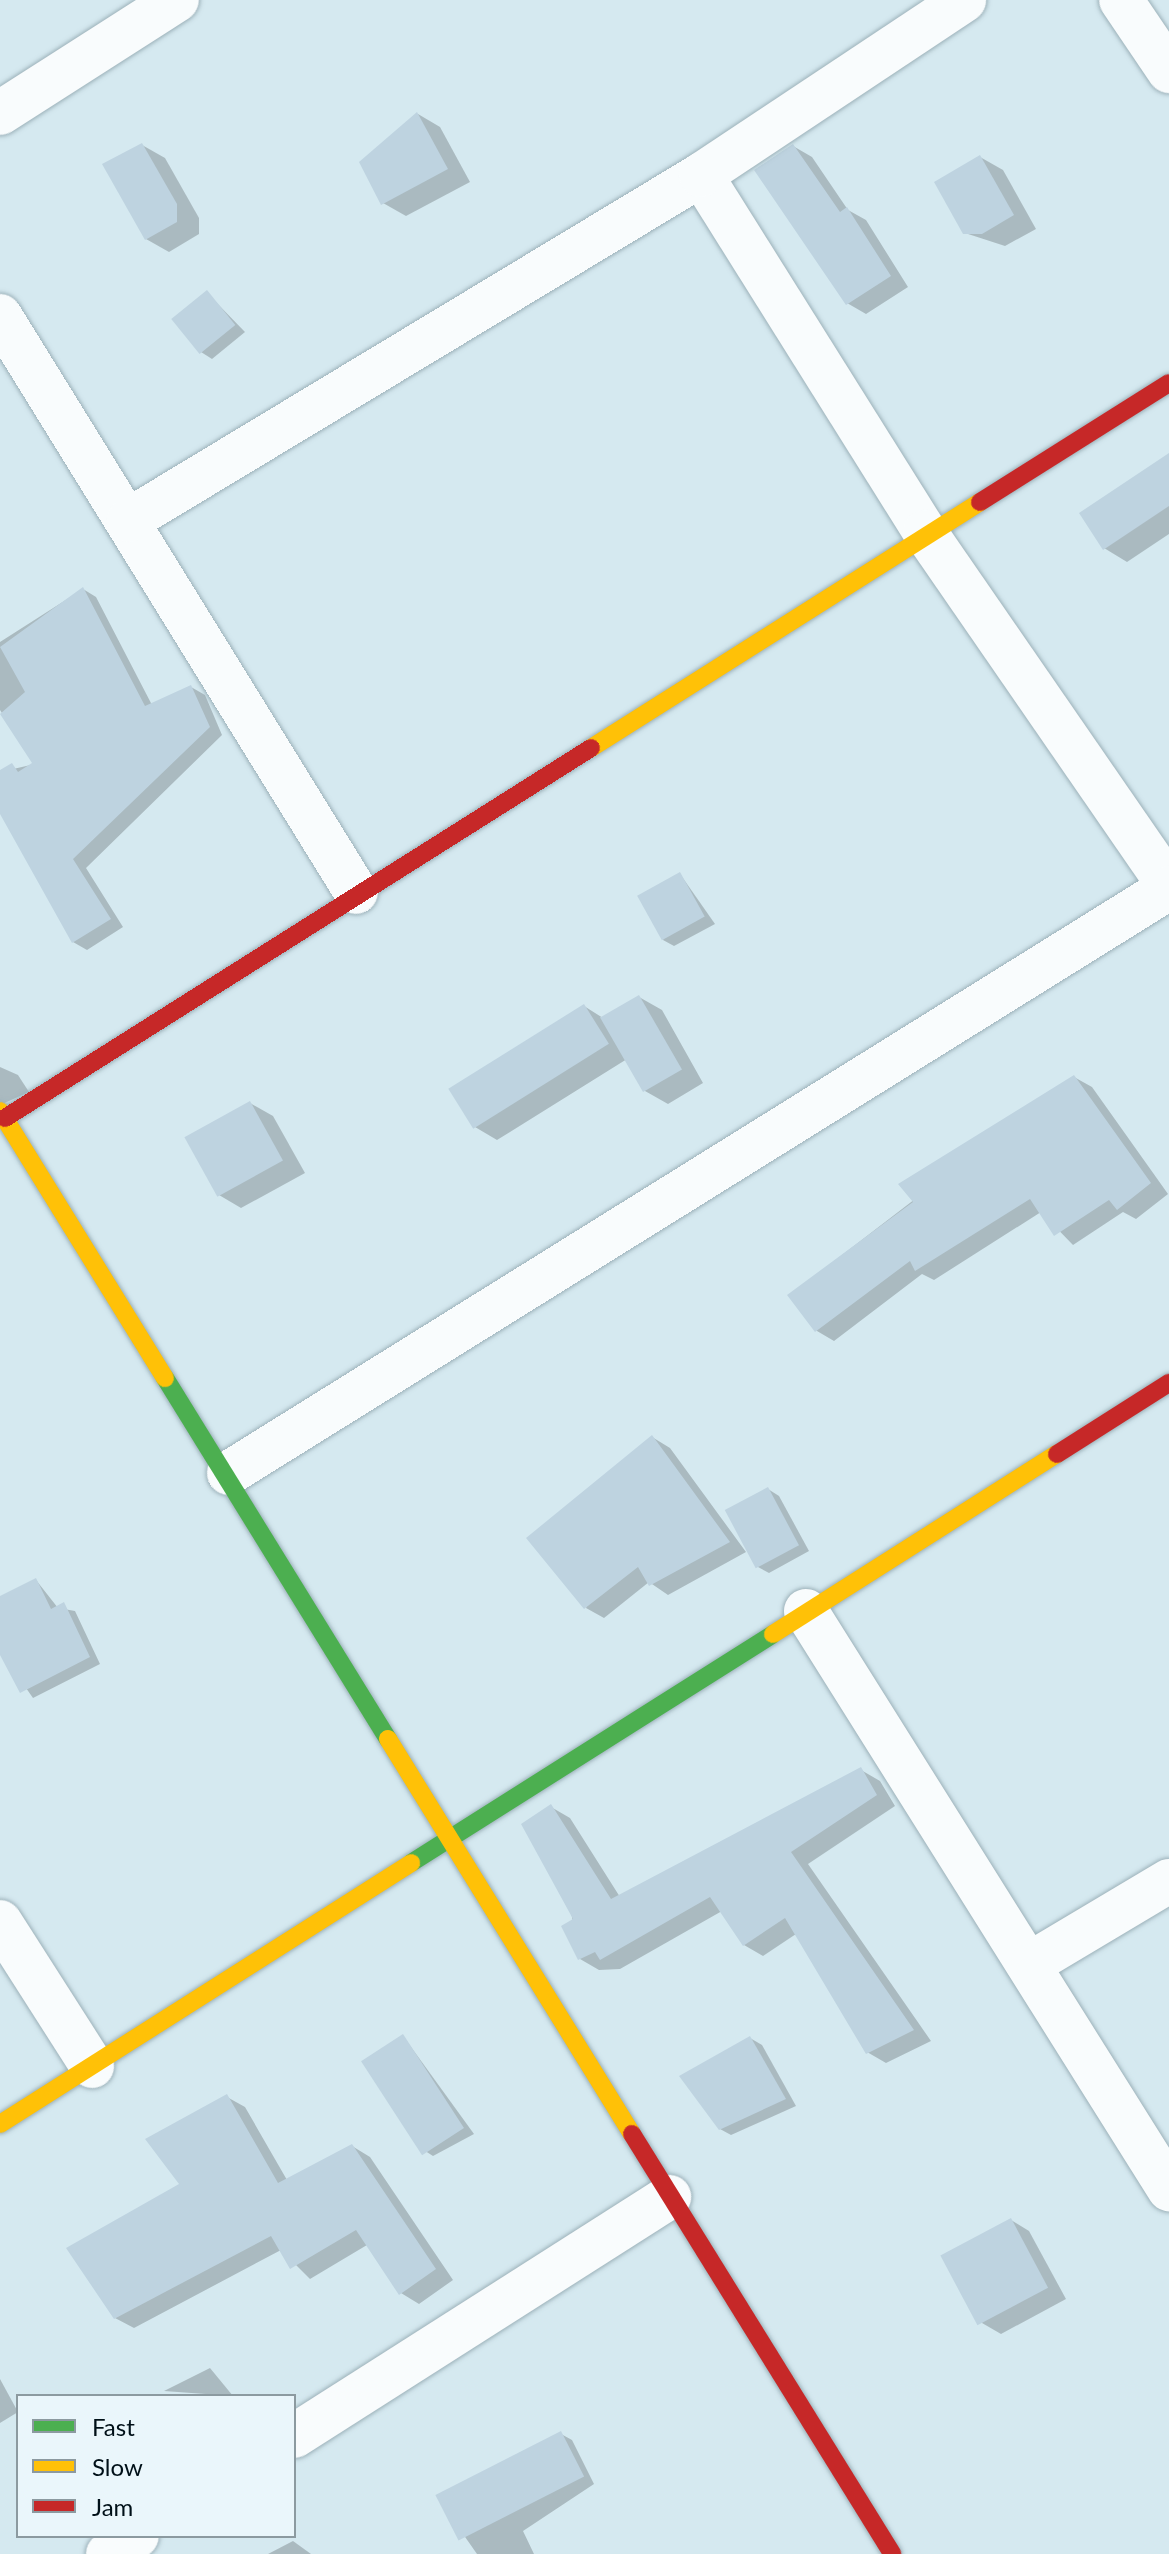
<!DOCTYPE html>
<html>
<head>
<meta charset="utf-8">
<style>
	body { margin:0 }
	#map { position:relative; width:1169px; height:2554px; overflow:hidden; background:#d5e9f0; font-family:Lato,sans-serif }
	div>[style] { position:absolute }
	.shadow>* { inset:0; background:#0003 }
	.building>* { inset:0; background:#bed3e0; transform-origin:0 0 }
	.roads { filter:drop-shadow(0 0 2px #9cb1b9) drop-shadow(0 0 2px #9cb1b9) }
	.street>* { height:44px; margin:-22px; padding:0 22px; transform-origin:22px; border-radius:22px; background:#f9fcfd }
	.fast>* { height:18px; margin:-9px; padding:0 9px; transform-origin:9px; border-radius:9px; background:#4caf50 }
	.slow>* { height:18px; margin:-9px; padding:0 9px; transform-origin:9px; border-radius:9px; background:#ffc107 }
	.jam>* { height:18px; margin:-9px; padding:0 9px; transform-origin:9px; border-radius:9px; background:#c62828 }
	span { translate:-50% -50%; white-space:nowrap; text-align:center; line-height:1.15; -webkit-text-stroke:6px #eaf6fb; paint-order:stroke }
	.legend { position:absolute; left:16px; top:2394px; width:280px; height:144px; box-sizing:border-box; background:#eaf6fb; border:2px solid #8c9aa0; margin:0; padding:10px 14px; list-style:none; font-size:24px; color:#001018 }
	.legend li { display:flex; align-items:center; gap:16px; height:40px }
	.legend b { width:40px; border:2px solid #8c9aa0 }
</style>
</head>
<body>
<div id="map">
	<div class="shadow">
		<i style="clip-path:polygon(418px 114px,440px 127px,470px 182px,406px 216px,383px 203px)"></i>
		<i style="clip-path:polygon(142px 145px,165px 158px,199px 218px,199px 234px,169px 252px,146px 239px)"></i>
		<i style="clip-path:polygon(793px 146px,812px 157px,848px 210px,866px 220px,908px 287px,866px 314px,847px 303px)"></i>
		<i style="clip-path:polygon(980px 157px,1003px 170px,1036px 229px,1005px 246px,965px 233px)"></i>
		<i style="clip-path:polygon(207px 293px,245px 332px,212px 359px,201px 352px)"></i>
		<i style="clip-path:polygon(1169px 474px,1169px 534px,1127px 562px,1104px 548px)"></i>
		<i style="clip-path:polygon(83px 589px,96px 597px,152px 705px,191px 687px,205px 695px,222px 735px,86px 868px,123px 927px,87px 950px,73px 942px,0 808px,0 772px,35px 764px,0 710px,0 642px)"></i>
		<i style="clip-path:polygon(680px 874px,715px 924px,674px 946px,663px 940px)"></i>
		<i style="clip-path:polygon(639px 997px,662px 1010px,703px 1083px,668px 1104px,645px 1091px,627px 1059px,497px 1140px,475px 1127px,584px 1006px,603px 1018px)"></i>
		<i style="clip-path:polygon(0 1067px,18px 1075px,29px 1092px,0 1105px)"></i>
		<i style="clip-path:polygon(1074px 1077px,1092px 1087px,1168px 1194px,1136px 1219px,1123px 1212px,1073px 1245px,1041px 1212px,934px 1280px,922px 1274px,834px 1341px,817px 1331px,790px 1295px)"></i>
		<i style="clip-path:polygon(250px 1103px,273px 1116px,305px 1173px,241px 1208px,219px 1195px)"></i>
		<i style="clip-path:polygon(652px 1437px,670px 1448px,746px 1552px,668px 1595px,649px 1582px,604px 1618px,586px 1608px)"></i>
		<i style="clip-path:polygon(768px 1489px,779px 1496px,809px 1551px,769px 1573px,758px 1567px)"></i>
		<i style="clip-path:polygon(36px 1580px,58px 1608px,75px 1611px,100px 1664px,33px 1698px,0 1651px,0 1598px)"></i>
		<i style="clip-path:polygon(861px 1770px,880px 1781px,895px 1806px,808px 1864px,931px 2041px,886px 2063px,867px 2052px,796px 1934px,763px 1956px,744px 1945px,722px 1911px,620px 1969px,599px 1970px,580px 1959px,551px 1807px,570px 1818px,620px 1897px)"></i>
		<i style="clip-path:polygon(403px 2036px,474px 2134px,433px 2156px,422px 2149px)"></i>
		<i style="clip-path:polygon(750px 2038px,762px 2045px,796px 2106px,731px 2135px,720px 2129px)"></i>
		<i style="clip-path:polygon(227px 2097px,245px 2107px,287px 2180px,352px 2146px,370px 2157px,453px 2280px,419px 2304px,401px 2293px,367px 2245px,310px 2279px,281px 2250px,134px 2328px,115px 2318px)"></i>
		<i style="clip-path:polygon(1011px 2220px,1029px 2231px,1066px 2299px,1001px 2334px,982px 2323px)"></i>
		<i style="clip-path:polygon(210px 2368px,233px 2396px,164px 2391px)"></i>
		<i style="clip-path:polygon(0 2379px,18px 2412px,0 2423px)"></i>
		<i style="clip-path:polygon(561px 2434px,572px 2440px,594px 2484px,523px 2531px,534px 2554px,477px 2554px,449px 2514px)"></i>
		<i style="clip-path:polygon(293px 2541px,311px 2554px,268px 2554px)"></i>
	</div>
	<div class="building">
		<i style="clip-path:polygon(417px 112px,448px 169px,381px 205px,359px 162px)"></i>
		<i style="clip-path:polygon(142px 143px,177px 204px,177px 222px,145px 240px,102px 164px)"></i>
		<i style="clip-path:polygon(793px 144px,840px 212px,847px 207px,891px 276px,846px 305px,754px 170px)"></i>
		<i style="clip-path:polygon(980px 155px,1014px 215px,982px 234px,963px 234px,934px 182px)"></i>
		<i style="left:207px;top:290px;width:45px;height:46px;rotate:51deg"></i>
		<i style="clip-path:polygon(1169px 453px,1169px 506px,1103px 550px,1079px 513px)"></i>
		<i style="clip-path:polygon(83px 587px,145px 706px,191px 685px,210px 727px,73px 859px,111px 919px,72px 943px,0 814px,0 770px,12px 763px,18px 772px,32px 763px,0 714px,25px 692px,0 647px)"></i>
		<i style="left:680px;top:872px;width:51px;height:49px;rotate:61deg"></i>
		<i style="left:639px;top:995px;width:86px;height:45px;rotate:60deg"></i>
		<i style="left:584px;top:1004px;width:47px;height:160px;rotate:58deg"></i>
		<i style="clip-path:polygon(1074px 1075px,1151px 1183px,1117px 1210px,1109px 1200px,1054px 1236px,1030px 1199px,915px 1271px,910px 1261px,815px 1332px,787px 1295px,913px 1202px,898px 1184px)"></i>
		<i style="left:250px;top:1101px;width:68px;height:75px;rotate:61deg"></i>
		<i style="clip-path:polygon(652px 1435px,730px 1542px,649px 1586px,638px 1567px,584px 1609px,526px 1538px)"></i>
		<i style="left:768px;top:1487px;width:66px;height:49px;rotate:62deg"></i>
		<i style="clip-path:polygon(36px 1578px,51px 1609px,64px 1602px,90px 1657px,20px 1693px,0 1655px,0 1596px)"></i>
		<i style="clip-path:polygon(861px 1767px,877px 1795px,791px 1852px,914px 2030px,866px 2054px,785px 1918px,743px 1946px,710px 1897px,600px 1960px,595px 1952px,578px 1960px,561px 1926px,573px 1919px,521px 1824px,551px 1804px,611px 1899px)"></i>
		<i style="left:403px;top:2034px;width:112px;height:50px;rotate:57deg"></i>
		<i style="clip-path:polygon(750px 2036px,786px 2099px,719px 2130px,679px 2076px)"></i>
		<i style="clip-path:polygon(227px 2094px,278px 2183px,352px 2144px,436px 2269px,399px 2295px,356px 2230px,290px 2269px,271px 2236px,114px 2319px,66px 2248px,179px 2184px,145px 2139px)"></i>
		<i style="left:1011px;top:2218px;width:79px;height:80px;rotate:62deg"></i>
		<i style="left:561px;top:2431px;width:51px;height:141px;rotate:63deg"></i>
	</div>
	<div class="roads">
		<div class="street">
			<i style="left:1121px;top:0;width:86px;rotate:55.9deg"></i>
			<i style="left:0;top:113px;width:210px;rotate:-32.6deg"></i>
			<i style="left:701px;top:175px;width:421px;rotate:57.9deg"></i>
			<i style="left:925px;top:532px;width:430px;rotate:55.4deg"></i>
			<i style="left:0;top:316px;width:677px;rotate:58.28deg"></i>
			<i style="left:129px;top:520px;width:668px;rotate:-31.1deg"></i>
			<i style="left:701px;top:175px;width:316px;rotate:-33.6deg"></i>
			<i style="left:229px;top:1473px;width:1107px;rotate:-31.9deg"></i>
			<i style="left:806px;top:1611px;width:683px;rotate:57.87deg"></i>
			<i style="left:0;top:1922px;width:171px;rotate:57.4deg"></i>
			<i style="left:1033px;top:1962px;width:158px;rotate:-30.8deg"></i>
			<i style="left:294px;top:2436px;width:445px;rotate:-32.5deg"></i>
			<i style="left:108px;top:2554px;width:34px;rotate:-32deg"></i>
		</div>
		<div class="fast">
			<i style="left:165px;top:1378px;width:424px;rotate:58.3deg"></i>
			<i style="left:411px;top:1863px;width:428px;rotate:-32.3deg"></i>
		</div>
		<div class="slow">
			<i style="left:591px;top:748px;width:460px;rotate:-32.3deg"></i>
			<i style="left:0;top:1111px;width:314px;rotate:58.3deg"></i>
			<i style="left:773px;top:1634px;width:336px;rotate:-32.4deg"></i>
			<i style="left:388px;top:1739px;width:464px;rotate:58.3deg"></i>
			<i style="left:0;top:2124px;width:487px;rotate:-32.4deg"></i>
		</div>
		<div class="jam">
			<i style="left:980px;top:502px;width:223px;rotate:-32.2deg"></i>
			<i style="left:5px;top:1118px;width:693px;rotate:-32.27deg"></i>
			<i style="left:1057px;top:1454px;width:133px;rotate:-32.4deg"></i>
			<i style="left:632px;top:2134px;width:494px;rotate:58.2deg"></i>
		</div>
	</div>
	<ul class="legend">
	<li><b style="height:10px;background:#4caf50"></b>Fast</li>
	<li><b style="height:10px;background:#ffc107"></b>Slow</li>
	<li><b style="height:10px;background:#c62828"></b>Jam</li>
	</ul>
</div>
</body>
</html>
